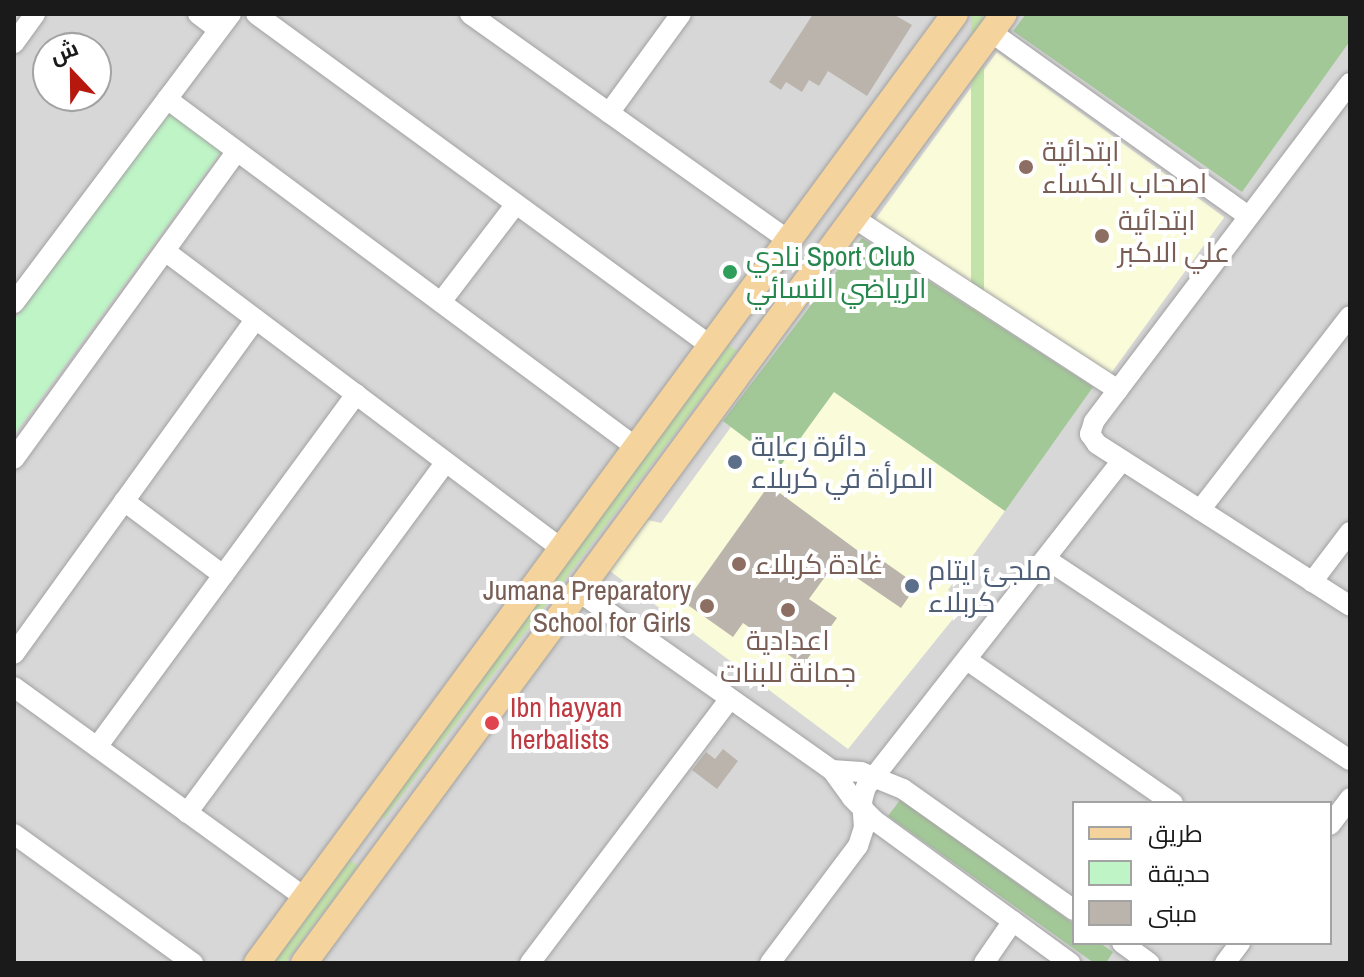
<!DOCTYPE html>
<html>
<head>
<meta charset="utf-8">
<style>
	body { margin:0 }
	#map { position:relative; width:1364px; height:977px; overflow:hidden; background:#ebe8e0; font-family:"Archivo Narrow",Cairo,sans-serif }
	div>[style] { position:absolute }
	.residential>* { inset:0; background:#d8d7d7 }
	.education>* { inset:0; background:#fafcd9; transform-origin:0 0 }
	.grass>* { inset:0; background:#c2e3a9; transform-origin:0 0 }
	.forest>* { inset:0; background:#a3c898 }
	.park>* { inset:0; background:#bef4c6 }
	.building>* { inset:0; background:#bbb4ad }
	.roads { filter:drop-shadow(0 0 2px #a1a1a1) drop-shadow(0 0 2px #a1a1a1) }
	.minor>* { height:20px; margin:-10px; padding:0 10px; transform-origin:10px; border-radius:10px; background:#fff }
	.major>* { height:26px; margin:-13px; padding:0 13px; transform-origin:13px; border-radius:13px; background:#f4d39d }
	.dots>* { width:22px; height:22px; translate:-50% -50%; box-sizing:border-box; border:4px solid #fff; border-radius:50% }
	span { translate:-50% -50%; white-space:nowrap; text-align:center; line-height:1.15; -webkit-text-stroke:8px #fff; paint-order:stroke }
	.education-label { font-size:28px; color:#785e54 }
	.left { translate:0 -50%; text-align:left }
	.right { translate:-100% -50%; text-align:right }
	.leisure-label { font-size:28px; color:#27864d }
	.service-label { font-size:28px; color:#4e5e75 }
	.health-label { font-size:28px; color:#be3a42 }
	.frame { position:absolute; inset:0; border:16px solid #1a1a1a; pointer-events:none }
	.legend { position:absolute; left:1072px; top:801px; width:260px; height:144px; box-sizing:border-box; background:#fff; border:2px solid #a3a3a3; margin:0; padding:10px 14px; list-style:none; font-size:24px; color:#1a1a1a }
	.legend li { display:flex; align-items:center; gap:16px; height:40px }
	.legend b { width:40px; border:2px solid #a3a3a3 }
	.north { position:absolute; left:32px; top:32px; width:80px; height:80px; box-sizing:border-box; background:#fff; border:2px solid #a3a3a3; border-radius:50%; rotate:338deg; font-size:22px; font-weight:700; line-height:32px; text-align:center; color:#1a1a1a }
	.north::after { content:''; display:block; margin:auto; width:28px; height:36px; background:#b7180e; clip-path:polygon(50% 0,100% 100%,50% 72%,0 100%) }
</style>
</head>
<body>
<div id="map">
	<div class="residential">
		<i style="clip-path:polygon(evenodd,14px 14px,1350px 14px,1350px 963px,14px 963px,14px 14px,48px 48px,96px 48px,96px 96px,48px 96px,48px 48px,14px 14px,1074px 803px,1330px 803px,1330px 943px,1074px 943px,1074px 803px)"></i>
	</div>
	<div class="education">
		<i style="left:997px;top:52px;width:281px;height:209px;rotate:36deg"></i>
		<i style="clip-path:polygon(833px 391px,1005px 511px,948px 590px,965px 604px,848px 749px,610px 571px,648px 520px,661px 523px,731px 427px,781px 464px)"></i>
	</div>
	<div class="grass">
		<i style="left:971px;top:14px;width:13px;height:350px"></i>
		<i style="left:729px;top:345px;width:10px;height:586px;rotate:37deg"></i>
		<i style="left:350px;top:860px;width:10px;height:128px;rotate:37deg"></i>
	</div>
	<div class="forest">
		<i style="clip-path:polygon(1026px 14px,1350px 14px,1350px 41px,1242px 192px,1013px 31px)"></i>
		<i style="clip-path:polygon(862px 238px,1093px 387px,1005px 511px,834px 392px,781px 465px,723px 421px)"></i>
		<i style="clip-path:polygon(900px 800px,1074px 924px,1074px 943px,1100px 943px,1113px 952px,1106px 963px,1094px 963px,888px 816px)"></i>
	</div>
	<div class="park">
		<i style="clip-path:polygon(169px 108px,224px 148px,14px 435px,14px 320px)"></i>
	</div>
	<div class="building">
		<i style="clip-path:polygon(813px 14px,893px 14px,912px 25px,867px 96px,828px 71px,819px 86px,809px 80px,802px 92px,786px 82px,781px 90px,769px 82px)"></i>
		<i style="clip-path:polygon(769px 485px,865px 556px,869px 551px,917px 585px,901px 608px,835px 563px,809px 599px,837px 618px,803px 665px,743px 623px,733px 637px,685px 603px)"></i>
		<i style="clip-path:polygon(723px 749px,738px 761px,717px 789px,692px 770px,706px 752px,715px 759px)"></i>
	</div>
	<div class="roads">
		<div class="minor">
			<i style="left:198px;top:14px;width:26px;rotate:37deg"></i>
			<i style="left:256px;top:14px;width:563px;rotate:36.12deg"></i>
			<i style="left:470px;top:14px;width:392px;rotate:35.4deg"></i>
			<i style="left:991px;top:32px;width:317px;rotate:35.6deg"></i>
			<i style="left:14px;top:43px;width:36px;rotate:-54deg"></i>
			<i style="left:1350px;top:83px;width:425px;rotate:127.1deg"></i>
			<i style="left:1094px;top:422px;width:13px;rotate:108deg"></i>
			<i style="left:1090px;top:434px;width:12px;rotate:55deg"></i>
			<i style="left:1097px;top:444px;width:300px;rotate:32.6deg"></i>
			<i style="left:167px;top:99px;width:585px;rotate:36.6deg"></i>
			<i style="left:609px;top:113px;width:122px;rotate:-54deg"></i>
			<i style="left:854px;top:218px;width:315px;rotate:33.1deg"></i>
			<i style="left:165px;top:251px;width:496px;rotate:36.9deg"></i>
			<i style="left:441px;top:302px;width:123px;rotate:-52.6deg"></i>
			<i style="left:14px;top:303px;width:361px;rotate:-53.1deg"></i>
			<i style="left:14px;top:459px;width:380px;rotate:-54.1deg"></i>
			<i style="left:124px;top:501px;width:124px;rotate:36.8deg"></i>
			<i style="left:1200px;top:510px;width:245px;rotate:-52.3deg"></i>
			<i style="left:1046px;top:559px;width:364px;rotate:33.5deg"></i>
			<i style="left:1312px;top:582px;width:63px;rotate:-52.8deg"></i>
			<i style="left:578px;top:591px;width:311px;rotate:35.2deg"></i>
			<i style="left:832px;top:770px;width:34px;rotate:54deg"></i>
			<i style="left:852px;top:798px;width:31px;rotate:45deg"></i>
			<i style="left:874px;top:820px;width:243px;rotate:36.1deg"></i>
			<i style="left:14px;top:654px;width:413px;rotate:-54.2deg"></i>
			<i style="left:967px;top:660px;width:251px;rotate:34.8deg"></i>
			<i style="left:14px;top:687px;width:359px;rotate:35.9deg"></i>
			<i style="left:97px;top:747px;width:438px;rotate:-53.7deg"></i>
			<i style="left:832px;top:770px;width:29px;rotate:4deg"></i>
			<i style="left:861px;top:772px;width:45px;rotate:22deg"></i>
			<i style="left:903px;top:789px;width:209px;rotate:35.3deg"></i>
			<i style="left:187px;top:813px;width:436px;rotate:-53.6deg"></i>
			<i style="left:1330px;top:825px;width:34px;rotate:-53deg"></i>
			<i style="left:14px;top:834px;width:221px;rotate:35.8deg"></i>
			<i style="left:1122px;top:943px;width:34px;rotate:36deg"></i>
			<i style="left:530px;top:963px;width:331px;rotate:-52.9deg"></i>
			<i style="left:770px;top:963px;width:146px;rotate:-53.1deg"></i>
			<i style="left:858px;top:846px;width:19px;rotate:-72deg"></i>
			<i style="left:864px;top:828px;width:27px;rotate:-94deg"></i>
			<i style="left:862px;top:801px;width:15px;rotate:-74deg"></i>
			<i style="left:866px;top:787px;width:415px;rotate:-51.9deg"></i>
			<i style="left:984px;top:963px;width:51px;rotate:-55.4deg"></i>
			<i style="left:1225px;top:963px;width:25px;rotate:-53deg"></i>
		</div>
		<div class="major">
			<i style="left:257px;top:963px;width:1178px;rotate:-53.67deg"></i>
			<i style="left:304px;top:963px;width:1179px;rotate:-53.59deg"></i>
		</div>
	</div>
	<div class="dots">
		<i style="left:1026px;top:167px;background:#8d6e63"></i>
		<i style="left:1102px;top:236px;background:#8d6e63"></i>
		<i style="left:730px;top:272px;background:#2e9e5b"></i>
		<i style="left:735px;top:462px;background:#5c6f8a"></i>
		<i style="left:739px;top:564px;background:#8d6e63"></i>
		<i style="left:912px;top:586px;background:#5c6f8a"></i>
		<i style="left:707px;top:606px;background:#8d6e63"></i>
		<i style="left:788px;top:610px;background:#8d6e63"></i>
		<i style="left:492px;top:723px;background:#e0444e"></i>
	</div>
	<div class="education-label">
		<span class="left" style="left:1042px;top:167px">ابتدائية<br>اصحاب الكساء</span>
		<span class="left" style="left:1118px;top:236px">ابتدائية<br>علي الاكبر</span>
		<span class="left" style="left:755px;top:564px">غادة كربلاء</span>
		<span class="right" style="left:691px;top:606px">Jumana Preparatory<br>School for Girls</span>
		<span style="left:788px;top:656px">اعدادية<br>جمانة للبنات</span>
	</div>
	<div class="leisure-label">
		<span class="left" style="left:746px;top:272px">نادي Sport Club<br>الرياضي النسائي</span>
	</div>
	<div class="service-label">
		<span class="left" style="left:751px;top:462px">دائرة رعاية<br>المرأة في كربلاء</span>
		<span class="left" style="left:928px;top:586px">ملجئ ايتام<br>كربلاء</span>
	</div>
	<div class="health-label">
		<span class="left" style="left:510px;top:723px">Ibn hayyan<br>herbalists</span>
	</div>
	<div class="frame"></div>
	<ul class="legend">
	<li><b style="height:10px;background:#f4d39d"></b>طريق</li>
	<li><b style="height:22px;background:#bef4c6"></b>حديقة</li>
	<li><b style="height:22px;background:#bbb4ad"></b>مبنى</li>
	</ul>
	<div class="north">ش</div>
</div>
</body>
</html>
